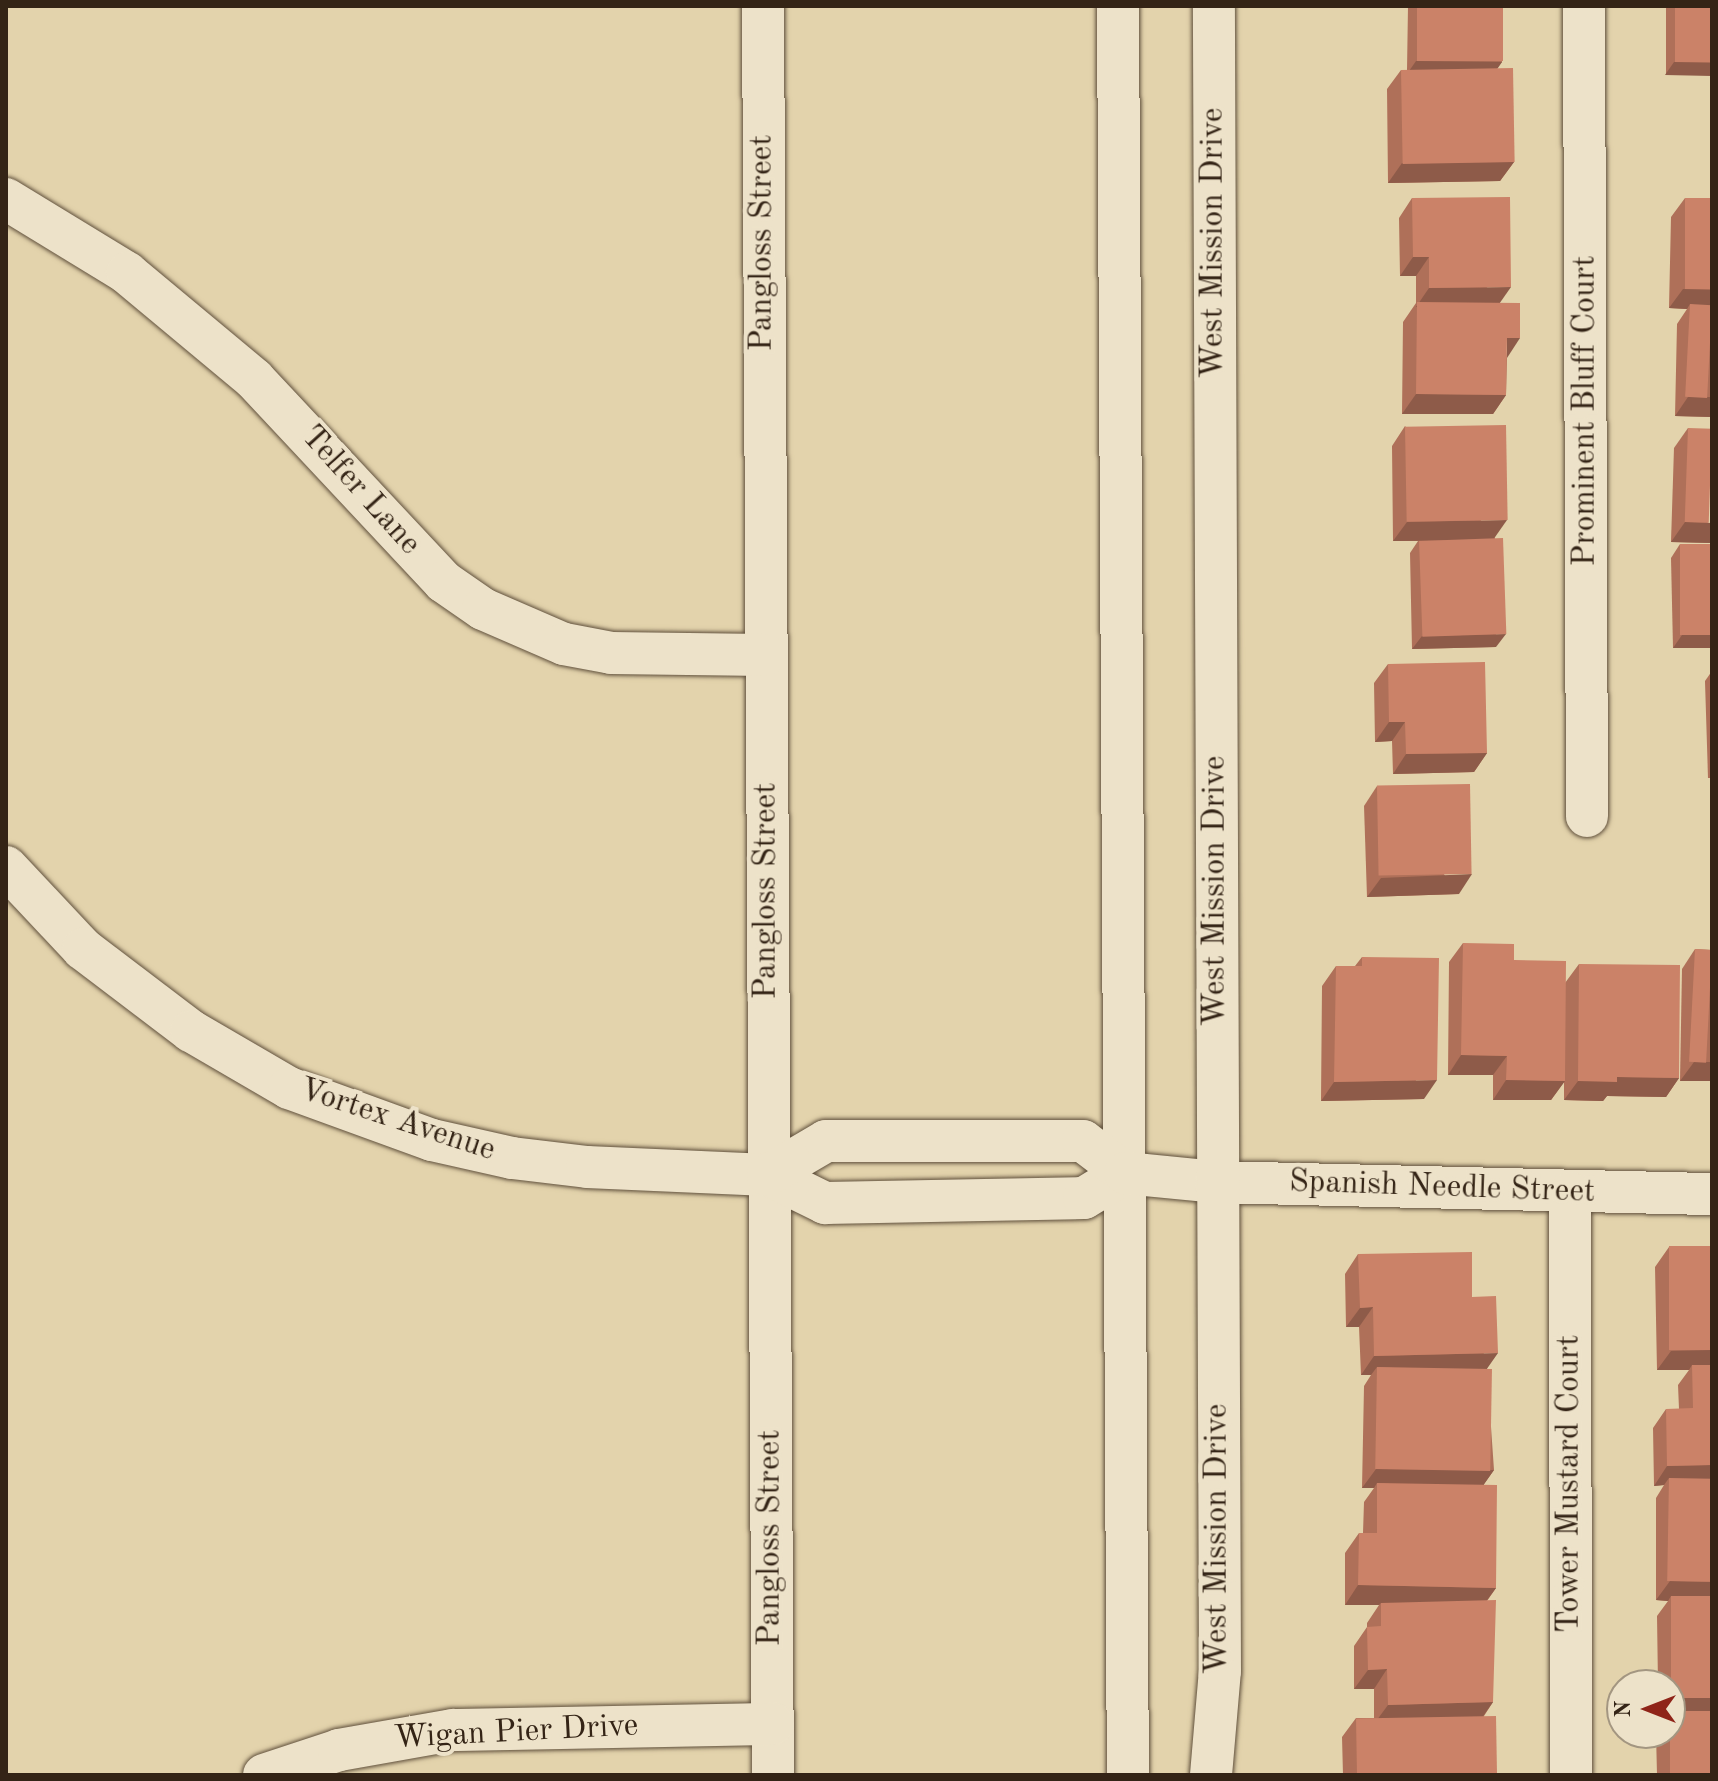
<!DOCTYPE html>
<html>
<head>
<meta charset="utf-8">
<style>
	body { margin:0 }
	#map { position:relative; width:1718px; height:1781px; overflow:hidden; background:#e3d3ac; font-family:"Old Standard TT",serif }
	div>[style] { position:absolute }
	.roads { filter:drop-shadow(0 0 2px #60503c) drop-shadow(0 0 2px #60503c) }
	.minor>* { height:42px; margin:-21px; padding:0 21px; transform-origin:21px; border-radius:21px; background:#ede2c9 }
	.wall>* { inset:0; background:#af7059; transform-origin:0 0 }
	.shaded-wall>* { inset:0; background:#8e5b49 }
	.building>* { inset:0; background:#cb8268; transform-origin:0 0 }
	span { translate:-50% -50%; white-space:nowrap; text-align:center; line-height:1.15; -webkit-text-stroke:8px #ede2c9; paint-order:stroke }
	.street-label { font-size:32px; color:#342416 }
	.frame { position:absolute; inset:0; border:8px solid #342416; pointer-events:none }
	.north { position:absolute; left:1606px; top:1669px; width:80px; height:80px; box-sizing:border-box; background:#ede2c9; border:2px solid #a39681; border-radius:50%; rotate:270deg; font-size:22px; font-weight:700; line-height:32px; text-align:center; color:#342416 }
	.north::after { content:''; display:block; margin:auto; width:28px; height:36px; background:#8f2418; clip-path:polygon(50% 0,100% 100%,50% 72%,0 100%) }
</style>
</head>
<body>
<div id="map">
	<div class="roads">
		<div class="minor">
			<i style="left:763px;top:6px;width:1769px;rotate:89.68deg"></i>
			<i style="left:1118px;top:6px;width:1769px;rotate:89.68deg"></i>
			<i style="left:1584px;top:6px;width:810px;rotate:89.79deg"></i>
			<i style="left:6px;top:199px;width:142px;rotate:31.4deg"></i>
			<i style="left:127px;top:273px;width:165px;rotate:39.8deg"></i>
			<i style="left:254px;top:379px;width:278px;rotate:46.9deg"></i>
			<i style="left:444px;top:582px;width:47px;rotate:34.7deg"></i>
			<i style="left:483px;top:609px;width:88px;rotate:23.4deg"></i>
			<i style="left:564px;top:644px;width:48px;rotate:10.8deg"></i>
			<i style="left:611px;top:653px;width:154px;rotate:0.7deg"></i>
			<i style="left:6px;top:867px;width:112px;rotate:46.8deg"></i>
			<i style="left:83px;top:949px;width:136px;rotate:37.2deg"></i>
			<i style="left:191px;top:1031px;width:113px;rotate:30.2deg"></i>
			<i style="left:289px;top:1088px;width:152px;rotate:20deg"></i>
			<i style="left:432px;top:1140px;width:82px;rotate:12.7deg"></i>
			<i style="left:512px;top:1158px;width:76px;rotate:6.8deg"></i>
			<i style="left:587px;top:1167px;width:181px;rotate:2.5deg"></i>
			<i style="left:768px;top:1175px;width:64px;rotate:26.2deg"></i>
			<i style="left:825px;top:1203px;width:259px;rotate:-1.1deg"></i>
			<i style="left:1084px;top:1198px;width:48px;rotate:-31.4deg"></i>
			<i style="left:768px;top:1175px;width:67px;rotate:-30.4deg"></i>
			<i style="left:826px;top:1141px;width:257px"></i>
			<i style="left:1083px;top:1141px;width:53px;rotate:37.3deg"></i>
			<i style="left:1125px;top:1173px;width:91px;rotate:5.6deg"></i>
			<i style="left:1216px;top:1182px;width:496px;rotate:1.4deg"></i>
			<i style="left:1570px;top:1193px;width:582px;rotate:89.9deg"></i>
			<i style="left:264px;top:1775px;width:79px;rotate:-18.4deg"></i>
			<i style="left:339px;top:1750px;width:116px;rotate:-10deg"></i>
			<i style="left:453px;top:1730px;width:320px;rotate:-1.1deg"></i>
			<i style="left:1211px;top:1775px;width:104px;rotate:-85.1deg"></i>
			<i style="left:1220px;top:1671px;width:1665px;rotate:-90.21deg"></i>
		</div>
	</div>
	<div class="wall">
		<i style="clip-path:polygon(1408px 6px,1503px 6px,1502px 62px,1497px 68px,1514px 162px,1500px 181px,1388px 183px,1387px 89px,1401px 70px,1407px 70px)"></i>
		<i style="left:1666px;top:6px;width:46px;height:69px"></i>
		<i style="clip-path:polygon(1412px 198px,1500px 303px,1507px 358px,1506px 395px,1493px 414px,1402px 414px,1403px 322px,1416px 303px,1416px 276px,1400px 276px,1399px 218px)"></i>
		<i style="clip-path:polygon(1685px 198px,1712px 198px,1712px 417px,1675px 416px,1677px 324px,1687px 309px,1669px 308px,1671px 217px)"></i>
		<i style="clip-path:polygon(1405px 426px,1495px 538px,1496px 647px,1412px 649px,1410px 553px,1418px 541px,1393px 541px,1392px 446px)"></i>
		<i style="clip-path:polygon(1688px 428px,1712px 543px,1671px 542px,1674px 448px)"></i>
		<i style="clip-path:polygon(1680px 544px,1712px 544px,1712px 648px,1673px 648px,1671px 558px)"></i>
		<i style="clip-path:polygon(1388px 664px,1487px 753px,1474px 772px,1393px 774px,1392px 741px,1375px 742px,1374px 683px)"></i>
		<i style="clip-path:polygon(1712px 671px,1712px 778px,1708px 778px,1705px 681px)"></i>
		<i style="clip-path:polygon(1377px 786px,1459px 894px,1367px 897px,1364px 806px)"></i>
		<i style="clip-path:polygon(1463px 943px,1514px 960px,1565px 983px,1579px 964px,1679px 1078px,1666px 1097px,1607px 1096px,1603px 1101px,1564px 1100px,1564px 1082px,1551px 1100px,1493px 1100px,1493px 1075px,1448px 1075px,1449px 962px)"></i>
		<i style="clip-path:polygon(1695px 949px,1712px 950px,1712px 1081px,1680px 1081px,1682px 969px)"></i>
		<i style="clip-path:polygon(1362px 957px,1424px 1099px,1321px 1101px,1322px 986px,1336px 966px,1355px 966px)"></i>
		<i style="clip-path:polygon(1712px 1246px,1712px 1775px,1657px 1775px,1656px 1733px,1670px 1733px,1670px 1685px,1658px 1685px,1657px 1616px,1668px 1601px,1656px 1600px,1656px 1498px,1664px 1485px,1654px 1486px,1653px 1428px,1666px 1409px,1679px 1409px,1678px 1385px,1689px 1370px,1657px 1370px,1655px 1267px,1669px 1247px)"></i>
		<i style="clip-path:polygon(1358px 1254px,1472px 1297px,1487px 1369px,1494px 1470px,1484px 1484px,1496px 1588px,1487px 1601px,1493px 1702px,1484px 1716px,1497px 1775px,1343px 1775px,1342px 1737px,1356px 1718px,1374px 1718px,1374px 1689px,1354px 1689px,1354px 1646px,1367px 1627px,1367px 1623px,1379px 1605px,1345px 1605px,1345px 1553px,1359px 1533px,1363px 1533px,1364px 1502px,1374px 1488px,1362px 1488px,1364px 1386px,1371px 1375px,1361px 1375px,1359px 1327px,1346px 1327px,1345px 1274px)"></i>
	</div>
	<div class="shaded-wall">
		<i style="clip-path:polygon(1416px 61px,1502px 62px,1493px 75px,1407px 74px)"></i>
		<i style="clip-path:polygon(1674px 62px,1712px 63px,1712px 76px,1665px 75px)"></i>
		<i style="clip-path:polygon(1514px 162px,1500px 181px,1388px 183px,1402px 163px)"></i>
		<i style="clip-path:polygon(1413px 257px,1429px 257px,1416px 276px,1400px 276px)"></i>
		<i style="clip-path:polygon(1511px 287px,1497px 307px,1416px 307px,1429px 288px)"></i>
		<i style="clip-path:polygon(1683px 289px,1712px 290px,1712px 309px,1690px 304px,1687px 309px,1669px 308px)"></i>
		<i style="clip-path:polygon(1507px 338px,1520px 338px,1507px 358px)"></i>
		<i style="clip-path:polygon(1416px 394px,1506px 395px,1493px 414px,1402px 414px)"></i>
		<i style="clip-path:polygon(1688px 397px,1712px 397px,1712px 417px,1675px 416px)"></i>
		<i style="clip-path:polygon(1507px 520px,1493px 540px,1393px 541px,1407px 522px)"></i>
		<i style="clip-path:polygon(1685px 522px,1712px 523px,1712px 543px,1671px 542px)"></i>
		<i style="clip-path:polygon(1506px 634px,1496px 647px,1412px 649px,1422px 636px)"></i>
		<i style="clip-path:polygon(1682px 635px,1712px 635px,1712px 648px,1673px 648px)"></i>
		<i style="clip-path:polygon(1389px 722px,1405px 722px,1392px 741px,1375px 742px)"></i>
		<i style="clip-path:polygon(1487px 753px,1474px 772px,1393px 774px,1406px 754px)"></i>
		<i style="clip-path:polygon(1472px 874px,1459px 894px,1367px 897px,1381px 878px)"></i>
		<i style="clip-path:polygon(1461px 1055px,1507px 1056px,1493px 1075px,1448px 1075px)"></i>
		<i style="clip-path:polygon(1694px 1062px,1712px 1062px,1712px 1081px,1680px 1081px)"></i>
		<i style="clip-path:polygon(1617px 1077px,1679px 1078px,1666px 1097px,1607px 1096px,1603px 1101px,1564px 1100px,1578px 1081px)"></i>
		<i style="clip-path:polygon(1437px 1080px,1424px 1099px,1321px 1101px,1334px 1082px)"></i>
		<i style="clip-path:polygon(1506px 1080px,1565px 1081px,1551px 1100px,1493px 1100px)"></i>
		<i style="clip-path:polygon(1373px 1307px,1359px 1327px,1346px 1327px,1360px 1308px)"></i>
		<i style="clip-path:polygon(1712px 1350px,1712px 1369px,1692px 1365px,1689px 1370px,1657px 1370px,1671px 1351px)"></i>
		<i style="clip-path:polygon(1498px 1353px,1484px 1373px,1377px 1367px,1371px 1375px,1361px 1375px,1374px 1356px)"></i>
		<i style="clip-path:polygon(1712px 1465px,1712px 1484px,1669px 1478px,1664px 1485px,1654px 1486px,1667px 1466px)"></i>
		<i style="clip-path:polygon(1376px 1469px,1494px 1470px,1480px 1490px,1377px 1483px,1374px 1488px,1362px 1488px)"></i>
		<i style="clip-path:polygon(1670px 1581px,1712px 1582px,1712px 1601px,1671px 1596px,1668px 1601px,1656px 1600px)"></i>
		<i style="clip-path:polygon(1358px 1585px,1496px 1588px,1482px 1607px,1381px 1603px,1379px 1605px,1345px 1605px)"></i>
		<i style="clip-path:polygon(1387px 1669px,1374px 1689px,1354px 1689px,1368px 1670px)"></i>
		<i style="clip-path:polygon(1712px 1697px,1712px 1717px,1670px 1717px,1670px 1700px,1671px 1698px)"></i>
		<i style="clip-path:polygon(1493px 1702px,1479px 1722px,1374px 1724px,1388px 1705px)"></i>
	</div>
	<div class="building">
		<i style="left:1417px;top:6px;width:86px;height:55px"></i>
		<i style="left:1675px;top:6px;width:37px;height:56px"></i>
		<i style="left:1513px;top:68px;width:94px;height:112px;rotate:89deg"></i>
		<i style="clip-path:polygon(1510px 197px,1511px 287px,1429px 288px,1429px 257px,1413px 257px,1412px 198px)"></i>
		<i style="left:1685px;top:198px;width:27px;height:91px"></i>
		<i style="clip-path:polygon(1417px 302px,1520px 303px,1520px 338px,1507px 338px,1506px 395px,1416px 394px)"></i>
		<i style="left:1690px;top:304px;width:22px;height:93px;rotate:3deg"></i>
		<i style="left:1506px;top:425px;width:95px;height:101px;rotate:89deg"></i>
		<i style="left:1688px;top:428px;width:24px;height:94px;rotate:2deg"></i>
		<i style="left:1503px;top:538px;width:96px;height:84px;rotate:88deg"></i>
		<i style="left:1680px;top:544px;width:32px;height:91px"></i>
		<i style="clip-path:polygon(1485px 662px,1487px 753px,1406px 754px,1405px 722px,1389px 722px,1388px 664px)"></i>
		<i style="left:1470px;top:784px;width:90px;height:93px;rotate:89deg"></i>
		<i style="clip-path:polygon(1463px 943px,1514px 944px,1514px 960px,1566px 961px,1565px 1081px,1506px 1080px,1507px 1056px,1461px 1055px)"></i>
		<i style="left:1695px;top:949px;width:17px;height:113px;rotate:3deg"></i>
		<i style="clip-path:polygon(1362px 957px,1439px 958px,1437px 1080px,1334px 1082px,1336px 966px,1362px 966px)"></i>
		<i style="clip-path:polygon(1579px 964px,1680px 965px,1679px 1078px,1617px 1077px,1617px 1082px,1578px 1081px)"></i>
		<i style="left:1712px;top:1246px;width:104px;height:43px;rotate:90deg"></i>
		<i style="clip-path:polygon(1472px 1252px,1472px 1297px,1496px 1296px,1498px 1353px,1374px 1356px,1373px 1307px,1360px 1308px,1358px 1254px)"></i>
		<i style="clip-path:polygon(1692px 1365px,1712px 1365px,1712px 1465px,1667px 1466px,1666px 1409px,1693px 1408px)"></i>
		<i style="left:1377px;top:1367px;width:115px;height:102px;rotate:1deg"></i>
		<i style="left:1669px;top:1478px;width:43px;height:103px;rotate:1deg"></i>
		<i style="clip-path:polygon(1377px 1483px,1497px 1485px,1496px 1588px,1358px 1585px,1359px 1533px,1377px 1533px)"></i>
		<i style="left:1671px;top:1596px;width:41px;height:102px"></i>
		<i style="clip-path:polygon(1496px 1600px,1493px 1702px,1388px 1705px,1387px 1669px,1368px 1670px,1367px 1627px,1381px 1626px,1381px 1603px)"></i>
		<i style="left:1670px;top:1711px;width:42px;height:64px"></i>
		<i style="left:1496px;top:1716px;width:59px;height:140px;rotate:89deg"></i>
	</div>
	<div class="street-label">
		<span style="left:763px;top:243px;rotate:-90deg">Pangloss Street</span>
		<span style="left:1214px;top:243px;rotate:-90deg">West Mission Drive</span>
		<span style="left:1586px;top:411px;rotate:-90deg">Prominent Bluff Court</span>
		<span style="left:360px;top:491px;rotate:48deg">Telfer Lane</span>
		<span style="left:767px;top:891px;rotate:-90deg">Pangloss Street</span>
		<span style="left:1216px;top:891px;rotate:-90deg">West Mission Drive</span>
		<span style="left:397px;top:1121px;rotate:18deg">Vortex Avenue</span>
		<span style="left:1442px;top:1188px;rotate:2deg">Spanish Needle Street</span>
		<span style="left:1570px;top:1484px;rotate:-90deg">Tower Mustard Court</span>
		<span style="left:771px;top:1538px;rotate:-90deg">Pangloss Street</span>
		<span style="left:1218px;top:1539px;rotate:-90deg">West Mission Drive</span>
		<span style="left:516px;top:1733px;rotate:-3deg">Wigan Pier Drive</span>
	</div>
	<div class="frame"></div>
	<div class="north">N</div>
</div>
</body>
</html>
